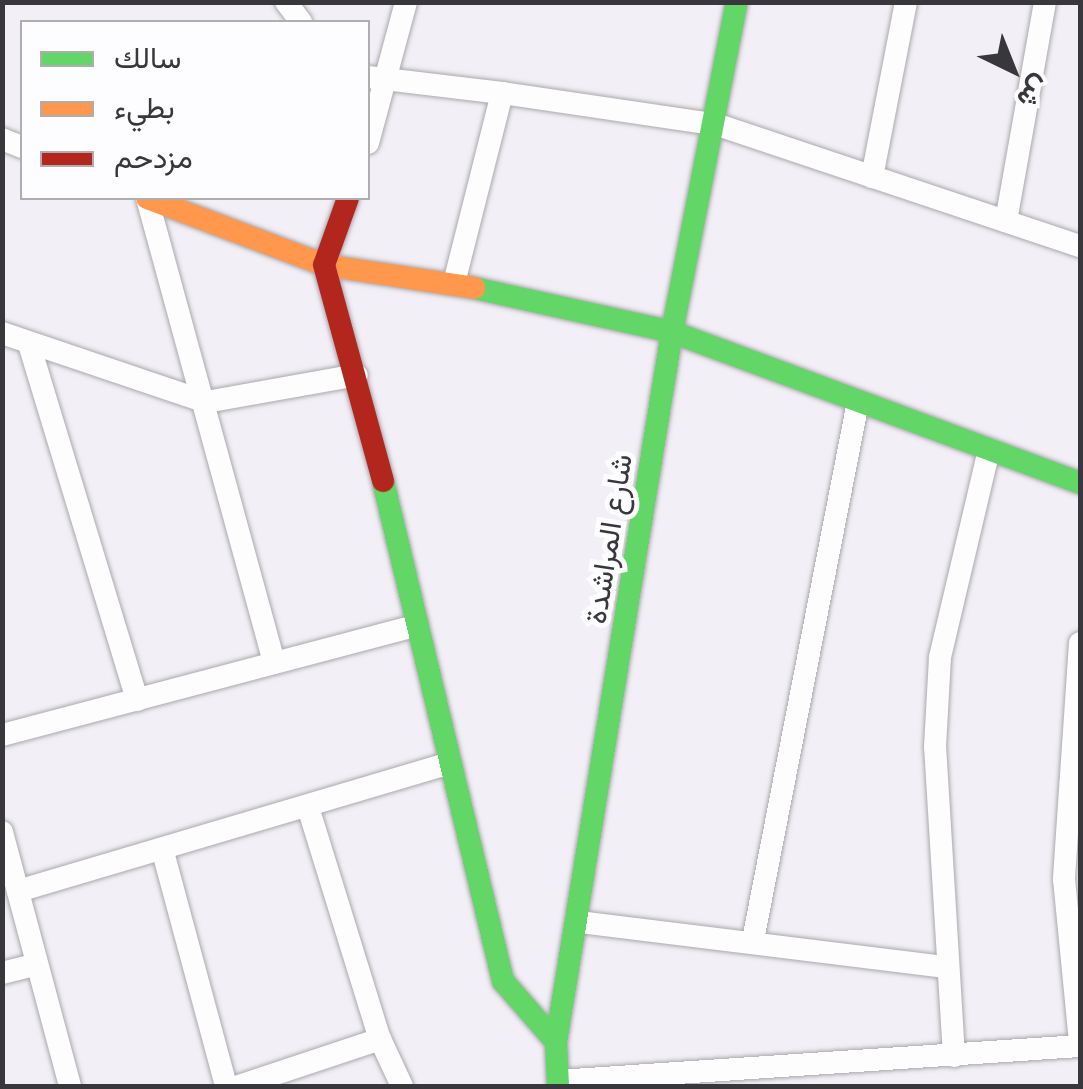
<!DOCTYPE html>
<html>
<head>
<meta charset="utf-8">
<style>
	body { margin:0 }
	#map { position:relative; width:1083px; height:1089px; overflow:hidden; background:#f2f0f6; font-family:Poppins,Vazirmatn,sans-serif }
	div>[style] { position:absolute }
	.roads { filter:drop-shadow(0 0 2px #aaa8ad) drop-shadow(0 0 2px #aaa8ad) }
	.street>* { height:22px; margin:-11px; padding:0 11px; transform-origin:11px; border-radius:11px; background:#fdfdfe }
	.fast>* { height:22px; margin:-11px; padding:0 11px; transform-origin:11px; border-radius:11px; background:#63d668 }
	.slow>* { height:22px; margin:-11px; padding:0 11px; transform-origin:11px; border-radius:11px; background:#ff974d }
	.jam>* { height:22px; margin:-11px; padding:0 11px; transform-origin:11px; border-radius:11px; background:#b3261e }
	span { translate:-50% -50%; white-space:nowrap; text-align:center; line-height:1.15; -webkit-text-stroke:10px #fdfcfe; paint-order:stroke }
	.street-label { font-size:30px; color:#38373b }
	.frame { position:absolute; inset:0; border:5px solid #38373b; pointer-events:none }
	.legend { position:absolute; left:20px; top:20px; width:350px; height:180px; box-sizing:border-box; background:#fdfcfe; border:2px solid #aeadb0; margin:0; padding:12px 18px; list-style:none; font-size:30px; color:#38373b }
	.legend li { display:flex; align-items:center; gap:20px; height:50px }
	.legend b { width:50px; border:2px solid #aeadb0 }
	.north { position:absolute; left:963px; top:20px; width:100px; height:100px; -webkit-text-stroke:8px #fdfcfe; paint-order:stroke; rotate:137deg; font-size:28px; font-weight:700; line-height:40px; text-align:center; color:#38373b }
	.north::after { content:''; display:block; margin:auto; width:35px; height:45px; background:#38373b; clip-path:polygon(50% 0,100% 100%,50% 72%,0 100%) }
</style>
</head>
<body>
<div id="map">
	<div class="roads">
		<div class="street">
			<i style="left:286px;top:2px;width:25px;rotate:53deg"></i>
			<i style="left:368px;top:77px;width:135px;rotate:6.8deg"></i>
			<i style="left:2px;top:139px;width:22px;rotate:22deg"></i>
			<i style="left:368px;top:143px;width:146px;rotate:-74.9deg"></i>
			<i style="left:872px;top:177px;width:178px;rotate:-79deg"></i>
			<i style="left:147px;top:198px;width:482px;rotate:74.7deg"></i>
			<i style="left:1006px;top:221px;width:222px;rotate:-79.9deg"></i>
			<i style="left:454px;top:283px;width:196px;rotate:-75.8deg"></i>
			<i style="left:502px;top:93px;width:218px;rotate:8.4deg"></i>
			<i style="left:718px;top:125px;width:382px;rotate:18.5deg"></i>
			<i style="left:2px;top:333px;width:215px;rotate:18.7deg"></i>
			<i style="left:206px;top:402px;width:153px;rotate:-10.1deg"></i>
			<i style="left:29px;top:344px;width:372px;rotate:73.1deg"></i>
			<i style="left:1080px;top:643px;width:237px;rotate:93.9deg"></i>
			<i style="left:1064px;top:879px;width:164px;rotate:84.4deg"></i>
			<i style="left:2px;top:735px;width:426px;rotate:-14.8deg"></i>
			<i style="left:308px;top:807px;width:243px;rotate:72.8deg"></i>
			<i style="left:380px;top:1039px;width:52px;rotate:64.9deg"></i>
			<i style="left:2px;top:832px;width:263px;rotate:75deg"></i>
			<i style="left:163px;top:852px;width:242px;rotate:74.9deg"></i>
			<i style="left:18px;top:891px;width:447px;rotate:-16.5deg"></i>
			<i style="left:579px;top:922px;width:371px;rotate:7deg"></i>
			<i style="left:753px;top:940px;width:548px;rotate:-78.96deg"></i>
			<i style="left:2px;top:973px;width:36px;rotate:-14deg"></i>
			<i style="left:954px;top:1056px;width:310px;rotate:-93.5deg"></i>
			<i style="left:935px;top:747px;width:90px;rotate:-86.8deg"></i>
			<i style="left:940px;top:657px;width:213px;rotate:-76.7deg"></i>
			<i style="left:558px;top:1081px;width:523px;rotate:-3.84deg"></i>
			<i style="left:239px;top:1086px;width:149px;rotate:-18.4deg"></i>
		</div>
		<div class="fast">
			<i style="left:474px;top:288px;width:203px;rotate:12.5deg"></i>
			<i style="left:672px;top:332px;width:435px;rotate:20.3deg"></i>
			<i style="left:383px;top:481px;width:514px;rotate:76.5deg"></i>
			<i style="left:503px;top:981px;width:81px;rotate:49deg"></i>
			<i style="left:558px;top:1086px;width:44px;rotate:-92.6deg"></i>
			<i style="left:556px;top:1042px;width:719px;rotate:-80.72deg"></i>
			<i style="left:672px;top:332px;width:336px;rotate:-78.9deg"></i>
		</div>
		<div class="slow">
			<i style="left:147px;top:198px;width:189px;rotate:20.7deg"></i>
			<i style="left:324px;top:265px;width:152px;rotate:8.7deg"></i>
		</div>
		<div class="jam">
			<i style="left:348px;top:198px;width:71px;rotate:109.7deg"></i>
			<i style="left:324px;top:265px;width:224px;rotate:74.7deg"></i>
		</div>
	</div>
	<div class="street-label">
		<span style="left:609px;top:539px;rotate:-81deg">شارع المراشدة</span>
	</div>
	<div class="frame"></div>
	<ul class="legend">
	<li><b style="height:12px;background:#63d668"></b>سالك</li>
	<li><b style="height:12px;background:#ff974d"></b>بطيء</li>
	<li><b style="height:12px;background:#b3261e"></b>مزدحم</li>
	</ul>
	<div class="north">ش</div>
</div>
</body>
</html>
